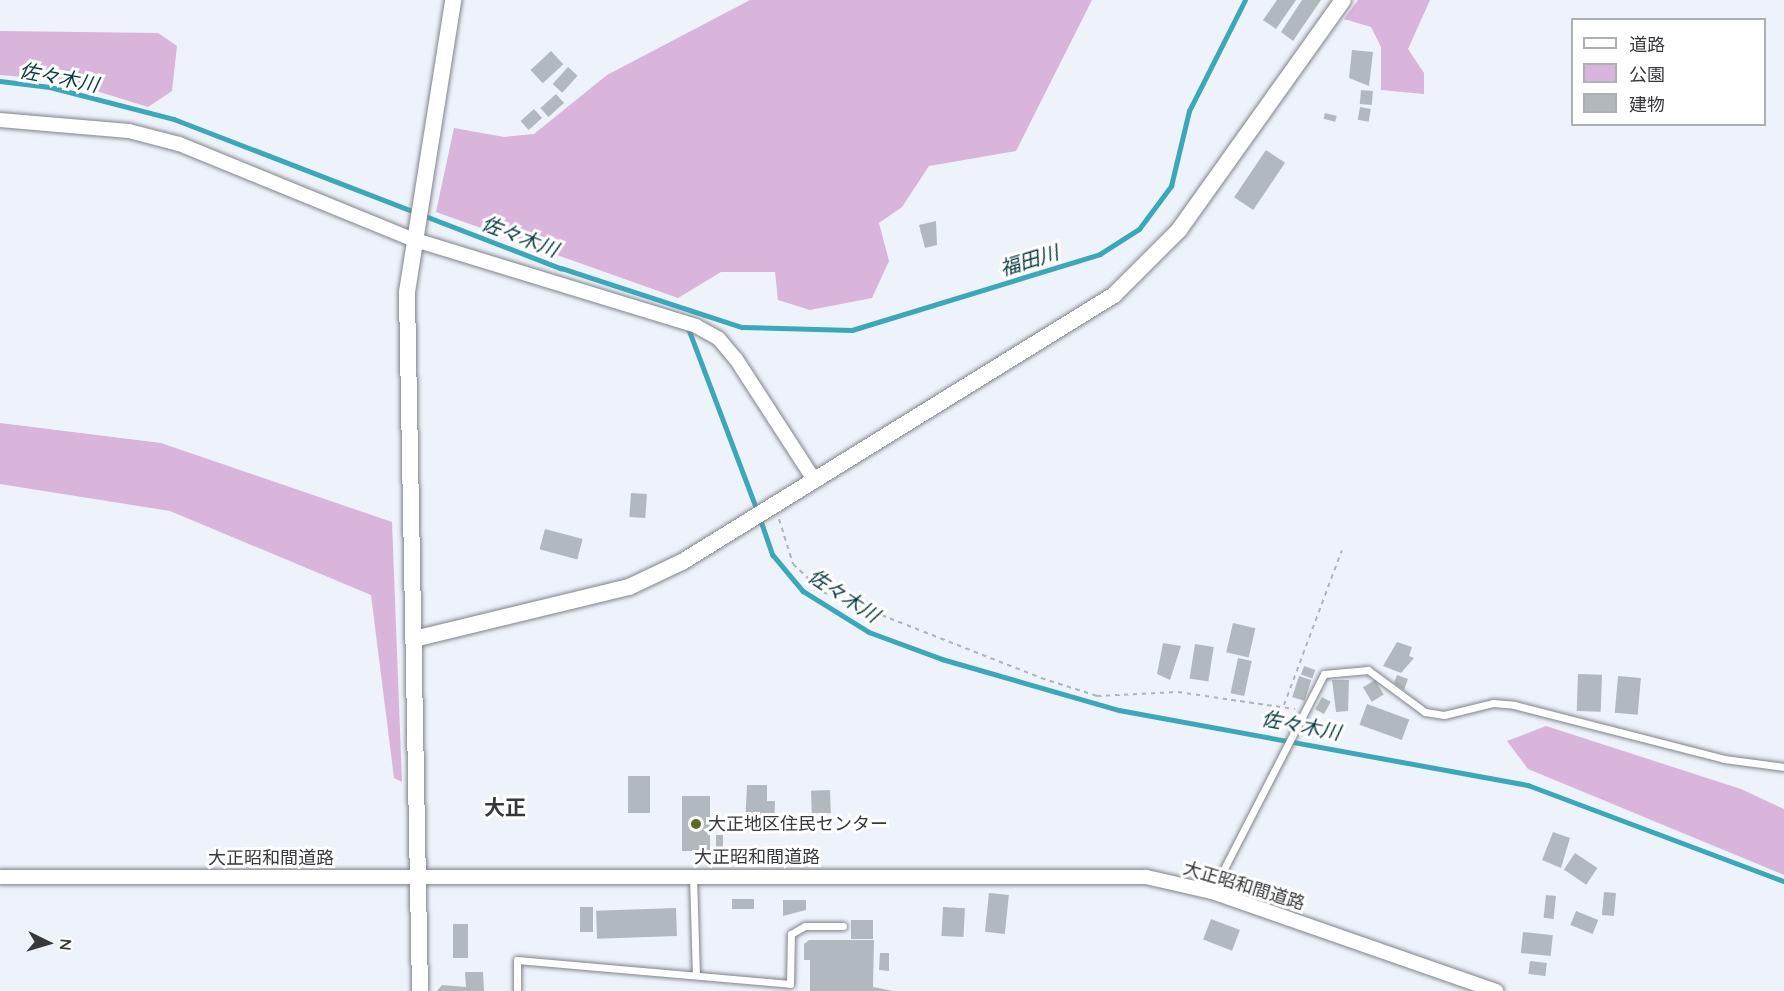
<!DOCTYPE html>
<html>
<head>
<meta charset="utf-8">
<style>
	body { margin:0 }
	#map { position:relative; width:1784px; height:991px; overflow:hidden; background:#eef2fa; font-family:Quicksand,"Noto Sans JP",sans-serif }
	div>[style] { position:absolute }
	.green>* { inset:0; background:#d9b4db }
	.stream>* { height:4.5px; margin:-2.25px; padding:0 2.25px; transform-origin:2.25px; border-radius:2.25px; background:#3ba8b9 }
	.building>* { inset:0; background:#b2b9be; transform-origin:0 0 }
	.path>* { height:2px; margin-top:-1px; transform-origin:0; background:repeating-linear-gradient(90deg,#b0b3ba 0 4.5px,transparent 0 9px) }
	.roads { filter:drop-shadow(0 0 2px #80838a) drop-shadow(0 0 2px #80838a) }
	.service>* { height:7px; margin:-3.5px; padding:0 3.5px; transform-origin:3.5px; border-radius:3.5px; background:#fff }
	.minor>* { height:14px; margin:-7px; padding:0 7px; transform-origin:7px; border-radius:7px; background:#fff }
	.tertiary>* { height:16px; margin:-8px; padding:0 8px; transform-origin:8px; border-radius:8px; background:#fff }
	.dots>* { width:16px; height:16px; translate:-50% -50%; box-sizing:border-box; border:3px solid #fff; border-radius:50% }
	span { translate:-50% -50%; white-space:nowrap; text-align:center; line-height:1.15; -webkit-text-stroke:6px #fff; paint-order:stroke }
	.poi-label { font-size:18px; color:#38393c }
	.left { translate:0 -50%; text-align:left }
	.street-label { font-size:18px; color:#38393c }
	.water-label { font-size:20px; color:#063a41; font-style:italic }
	.quarter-label { font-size:21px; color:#35383e; font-weight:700 }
	.legend { position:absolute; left:1571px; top:18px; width:195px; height:108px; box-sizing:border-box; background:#fff; border:2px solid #afb0b1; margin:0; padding:8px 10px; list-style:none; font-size:18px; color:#38393c }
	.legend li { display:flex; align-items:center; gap:12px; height:30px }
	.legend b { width:30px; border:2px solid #afb0b1 }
	.north { position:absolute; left:18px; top:913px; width:60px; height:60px; -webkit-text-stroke:4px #fff; paint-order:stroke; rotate:95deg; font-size:16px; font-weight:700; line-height:24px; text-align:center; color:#38393c }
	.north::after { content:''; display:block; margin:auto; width:21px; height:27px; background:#38393c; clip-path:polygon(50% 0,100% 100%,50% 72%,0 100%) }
</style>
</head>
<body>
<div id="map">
	<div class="green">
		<i style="clip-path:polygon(750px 0,1092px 0,1016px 151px,929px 166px,902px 207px,879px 223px,889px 261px,872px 298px,810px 310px,778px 300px,775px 272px,721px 272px,678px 298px,436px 212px,454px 128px,504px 137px,534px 134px,607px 75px)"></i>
		<i style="clip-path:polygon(1358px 0,1430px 0,1408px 49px,1424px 73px,1424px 94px,1381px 90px,1381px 47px,1371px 27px,1344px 19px)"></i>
		<i style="clip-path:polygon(0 31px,158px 33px,177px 46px,172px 91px,148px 107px,61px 80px,0 75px)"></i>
		<i style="clip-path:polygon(0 423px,161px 443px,392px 522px,402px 782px,394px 778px,371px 595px,170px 511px,0 484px)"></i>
		<i style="clip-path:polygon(1546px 726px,1741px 789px,1784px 809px,1784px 875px,1528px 769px,1507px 741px)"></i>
	</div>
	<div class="stream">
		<i style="left:0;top:81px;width:50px;rotate:6.8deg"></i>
		<i style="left:50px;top:87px;width:128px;rotate:14.5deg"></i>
		<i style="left:174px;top:119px;width:415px;rotate:21.1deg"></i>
		<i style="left:561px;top:268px;width:190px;rotate:18.1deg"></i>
		<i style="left:742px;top:327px;width:110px;rotate:1.6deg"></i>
		<i style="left:852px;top:330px;width:259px;rotate:-17deg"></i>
		<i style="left:1100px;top:254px;width:46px;rotate:-32.7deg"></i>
		<i style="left:1139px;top:229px;width:54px;rotate:-53.3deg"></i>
		<i style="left:1171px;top:186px;width:77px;rotate:-76.5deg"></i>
		<i style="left:1189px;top:111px;width:124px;rotate:-63.2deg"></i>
		<i style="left:688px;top:327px;width:196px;rotate:69.3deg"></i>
		<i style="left:760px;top:518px;width:39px;rotate:71deg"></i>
		<i style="left:773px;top:555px;width:47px;rotate:50.2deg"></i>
		<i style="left:803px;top:591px;width:78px;rotate:31.8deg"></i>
		<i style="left:869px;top:632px;width:78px;rotate:20.3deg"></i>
		<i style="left:942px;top:659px;width:184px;rotate:16.1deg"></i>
		<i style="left:1119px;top:710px;width:416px;rotate:10.4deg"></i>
		<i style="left:1528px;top:785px;width:273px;rotate:20.6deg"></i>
	</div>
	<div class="building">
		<i style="clip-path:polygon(1277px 0,1296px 0,1276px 29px,1263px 20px)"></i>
		<i style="clip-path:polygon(1302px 0,1321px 0,1293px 41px,1281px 32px)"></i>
		<i style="clip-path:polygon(1352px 50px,1373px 52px,1369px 86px,1349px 78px)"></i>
		<i style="left:551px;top:51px;width:18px;height:28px;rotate:47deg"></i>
		<i style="left:568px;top:67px;width:13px;height:23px;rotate:42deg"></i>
		<i style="left:1361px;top:90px;width:12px;height:14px;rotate:5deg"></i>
		<i style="left:556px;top:94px;width:12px;height:21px;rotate:48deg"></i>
		<i style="left:1360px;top:107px;width:11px;height:13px;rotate:10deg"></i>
		<i style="left:534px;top:109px;width:12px;height:18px;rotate:48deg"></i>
		<i style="left:1325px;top:113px;width:12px;height:6px;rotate:14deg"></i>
		<i style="left:1266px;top:150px;width:23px;height:57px;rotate:34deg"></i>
		<i style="clip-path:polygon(936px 221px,937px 245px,925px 248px,919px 225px)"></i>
		<i style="left:631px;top:493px;width:16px;height:24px;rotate:4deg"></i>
		<i style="left:545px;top:529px;width:39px;height:21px;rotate:15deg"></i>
		<i style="left:1233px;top:623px;width:23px;height:30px;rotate:13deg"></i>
		<i style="clip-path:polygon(1397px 642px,1412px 647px,1409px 656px,1414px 658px,1401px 673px,1383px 666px)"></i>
		<i style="clip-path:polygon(1163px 643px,1181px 646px,1170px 680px,1157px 674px)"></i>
		<i style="left:1195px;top:644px;width:19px;height:35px;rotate:9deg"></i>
		<i style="left:1238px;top:658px;width:14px;height:36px;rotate:12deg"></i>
		<i style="left:1304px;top:666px;width:12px;height:9px;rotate:20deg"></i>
		<i style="left:1578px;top:674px;width:24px;height:37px;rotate:2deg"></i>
		<i style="clip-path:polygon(1397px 675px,1408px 679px,1404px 690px,1394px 683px)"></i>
		<i style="left:1299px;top:676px;width:13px;height:22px;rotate:18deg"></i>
		<i style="left:1618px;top:676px;width:23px;height:37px;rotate:5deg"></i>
		<i style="clip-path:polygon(1332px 680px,1349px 680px,1348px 711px,1336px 712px)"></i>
		<i style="left:1375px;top:680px;width:17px;height:14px;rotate:59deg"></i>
		<i style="left:1322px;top:697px;width:10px;height:14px;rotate:29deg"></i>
		<i style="left:1367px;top:704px;width:45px;height:22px;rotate:20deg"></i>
		<i style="left:628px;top:776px;width:22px;height:37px"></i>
		<i style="clip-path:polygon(747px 785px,767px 785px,767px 801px,775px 801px,774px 828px,745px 827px)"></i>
		<i style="left:830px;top:790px;width:23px;height:19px;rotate:88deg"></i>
		<i style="left:682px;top:796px;width:28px;height:55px"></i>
		<i style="clip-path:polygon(1553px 832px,1570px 838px,1561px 868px,1542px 860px)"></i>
		<i style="left:716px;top:835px;width:7px;height:13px"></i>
		<i style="left:1575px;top:853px;width:27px;height:20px;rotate:34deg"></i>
		<i style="left:1604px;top:892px;width:12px;height:23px;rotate:5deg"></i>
		<i style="left:989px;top:893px;width:20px;height:39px;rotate:6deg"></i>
		<i style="left:1546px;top:895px;width:10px;height:23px;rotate:6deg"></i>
		<i style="left:732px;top:899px;width:22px;height:10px"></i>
		<i style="clip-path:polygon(783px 900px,806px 900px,806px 910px,783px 916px)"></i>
		<i style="left:580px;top:907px;width:13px;height:25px"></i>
		<i style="left:943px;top:907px;width:22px;height:29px;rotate:3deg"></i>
		<i style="left:676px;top:908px;width:28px;height:80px;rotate:88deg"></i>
		<i style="left:1576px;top:911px;width:24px;height:15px;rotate:22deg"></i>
		<i style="left:1211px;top:919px;width:31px;height:22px;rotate:21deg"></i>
		<i style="left:851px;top:920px;width:22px;height:19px"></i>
		<i style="left:453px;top:924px;width:15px;height:34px"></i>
		<i style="left:1523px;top:932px;width:30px;height:21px;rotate:6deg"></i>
		<i style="clip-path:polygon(809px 940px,874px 940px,873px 987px,893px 991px,810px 991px,810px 960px,804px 960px,804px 944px)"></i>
		<i style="clip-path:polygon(880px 953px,889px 953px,889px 971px,879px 970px)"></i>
		<i style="left:1530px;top:961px;width:17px;height:13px;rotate:7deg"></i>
		<i style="clip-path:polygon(465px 972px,483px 972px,484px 991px,437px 991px,442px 985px,466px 987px)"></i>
	</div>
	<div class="path">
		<i style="left:779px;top:519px;width:47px;rotate:72.7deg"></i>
		<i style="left:793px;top:564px;width:41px;rotate:43deg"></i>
		<i style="left:823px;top:592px;width:234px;rotate:21.5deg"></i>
		<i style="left:1041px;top:678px;width:59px;rotate:17.8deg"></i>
		<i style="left:1097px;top:696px;width:81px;rotate:-2.8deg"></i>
		<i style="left:1178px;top:692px;width:118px;rotate:8.3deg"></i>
		<i style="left:1284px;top:705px;width:165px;rotate:-69.5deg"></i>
	</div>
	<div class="roads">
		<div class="service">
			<i style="left:693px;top:876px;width:99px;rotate:88.3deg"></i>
			<i style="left:1212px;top:892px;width:245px;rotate:-62.8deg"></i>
			<i style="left:1324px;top:674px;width:44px;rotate:-5.2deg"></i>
			<i style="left:1368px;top:670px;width:71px;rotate:36.4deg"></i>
			<i style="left:1425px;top:712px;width:19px;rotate:9deg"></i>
			<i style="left:1444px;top:715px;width:50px;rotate:-13.8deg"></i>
			<i style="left:1493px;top:703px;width:21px;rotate:5deg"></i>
			<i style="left:1514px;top:705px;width:217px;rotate:14.4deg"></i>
			<i style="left:1724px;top:759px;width:61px;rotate:7.6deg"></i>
			<i style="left:517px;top:991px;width:31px;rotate:-90deg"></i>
			<i style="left:517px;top:960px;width:274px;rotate:5deg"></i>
			<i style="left:790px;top:984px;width:50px;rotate:-88.9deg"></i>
			<i style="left:791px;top:934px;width:16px;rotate:-30deg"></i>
			<i style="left:805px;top:926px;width:38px"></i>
		</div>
		<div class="minor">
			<i style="left:0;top:120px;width:129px;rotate:4.9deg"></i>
			<i style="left:129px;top:131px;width:52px;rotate:14.6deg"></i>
			<i style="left:179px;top:144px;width:252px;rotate:22.2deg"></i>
			<i style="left:412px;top:239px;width:297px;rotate:17deg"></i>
			<i style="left:696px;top:326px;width:26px;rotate:29deg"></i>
			<i style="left:719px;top:339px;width:26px;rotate:50deg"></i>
			<i style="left:736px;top:359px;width:145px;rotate:57.1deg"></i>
			<i style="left:0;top:877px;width:1146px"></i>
			<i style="left:1146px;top:877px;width:68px;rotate:12.8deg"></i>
			<i style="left:1212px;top:892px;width:301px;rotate:19.2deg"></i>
		</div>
		<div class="tertiary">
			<i style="left:414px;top:639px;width:221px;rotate:-13.6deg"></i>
			<i style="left:629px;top:587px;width:59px;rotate:-25.3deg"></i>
			<i style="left:682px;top:562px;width:508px;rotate:-31.72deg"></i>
			<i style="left:1114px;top:295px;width:92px;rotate:-45deg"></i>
			<i style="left:1179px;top:230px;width:282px;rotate:-54.5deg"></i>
			<i style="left:420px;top:991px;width:699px;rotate:-91.07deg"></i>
			<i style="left:407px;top:292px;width:296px;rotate:-81deg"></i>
		</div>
	</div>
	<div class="dots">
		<i style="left:696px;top:824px;background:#596e1e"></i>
	</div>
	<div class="poi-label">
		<span class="left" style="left:708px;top:824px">大正地区住民センター</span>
	</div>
	<div class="street-label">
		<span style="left:757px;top:857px">大正昭和間道路</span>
		<span style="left:271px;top:858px">大正昭和間道路</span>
		<span style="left:1244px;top:886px;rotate:17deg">大正昭和間道路</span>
	</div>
	<div class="water-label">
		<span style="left:59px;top:77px;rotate:11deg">佐々木川</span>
		<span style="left:520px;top:236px;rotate:21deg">佐々木川</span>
		<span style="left:1029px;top:260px;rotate:-17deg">福田川</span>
		<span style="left:844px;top:595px;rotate:33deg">佐々木川</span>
		<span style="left:1301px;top:725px;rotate:11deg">佐々木川</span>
	</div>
	<div class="quarter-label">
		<span style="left:505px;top:807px">大正</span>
	</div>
	<ul class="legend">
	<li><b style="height:8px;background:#fff"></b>道路</li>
	<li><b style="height:16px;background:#d9b4db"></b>公園</li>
	<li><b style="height:16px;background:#b2b9be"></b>建物</li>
	</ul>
	<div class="north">N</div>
</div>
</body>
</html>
